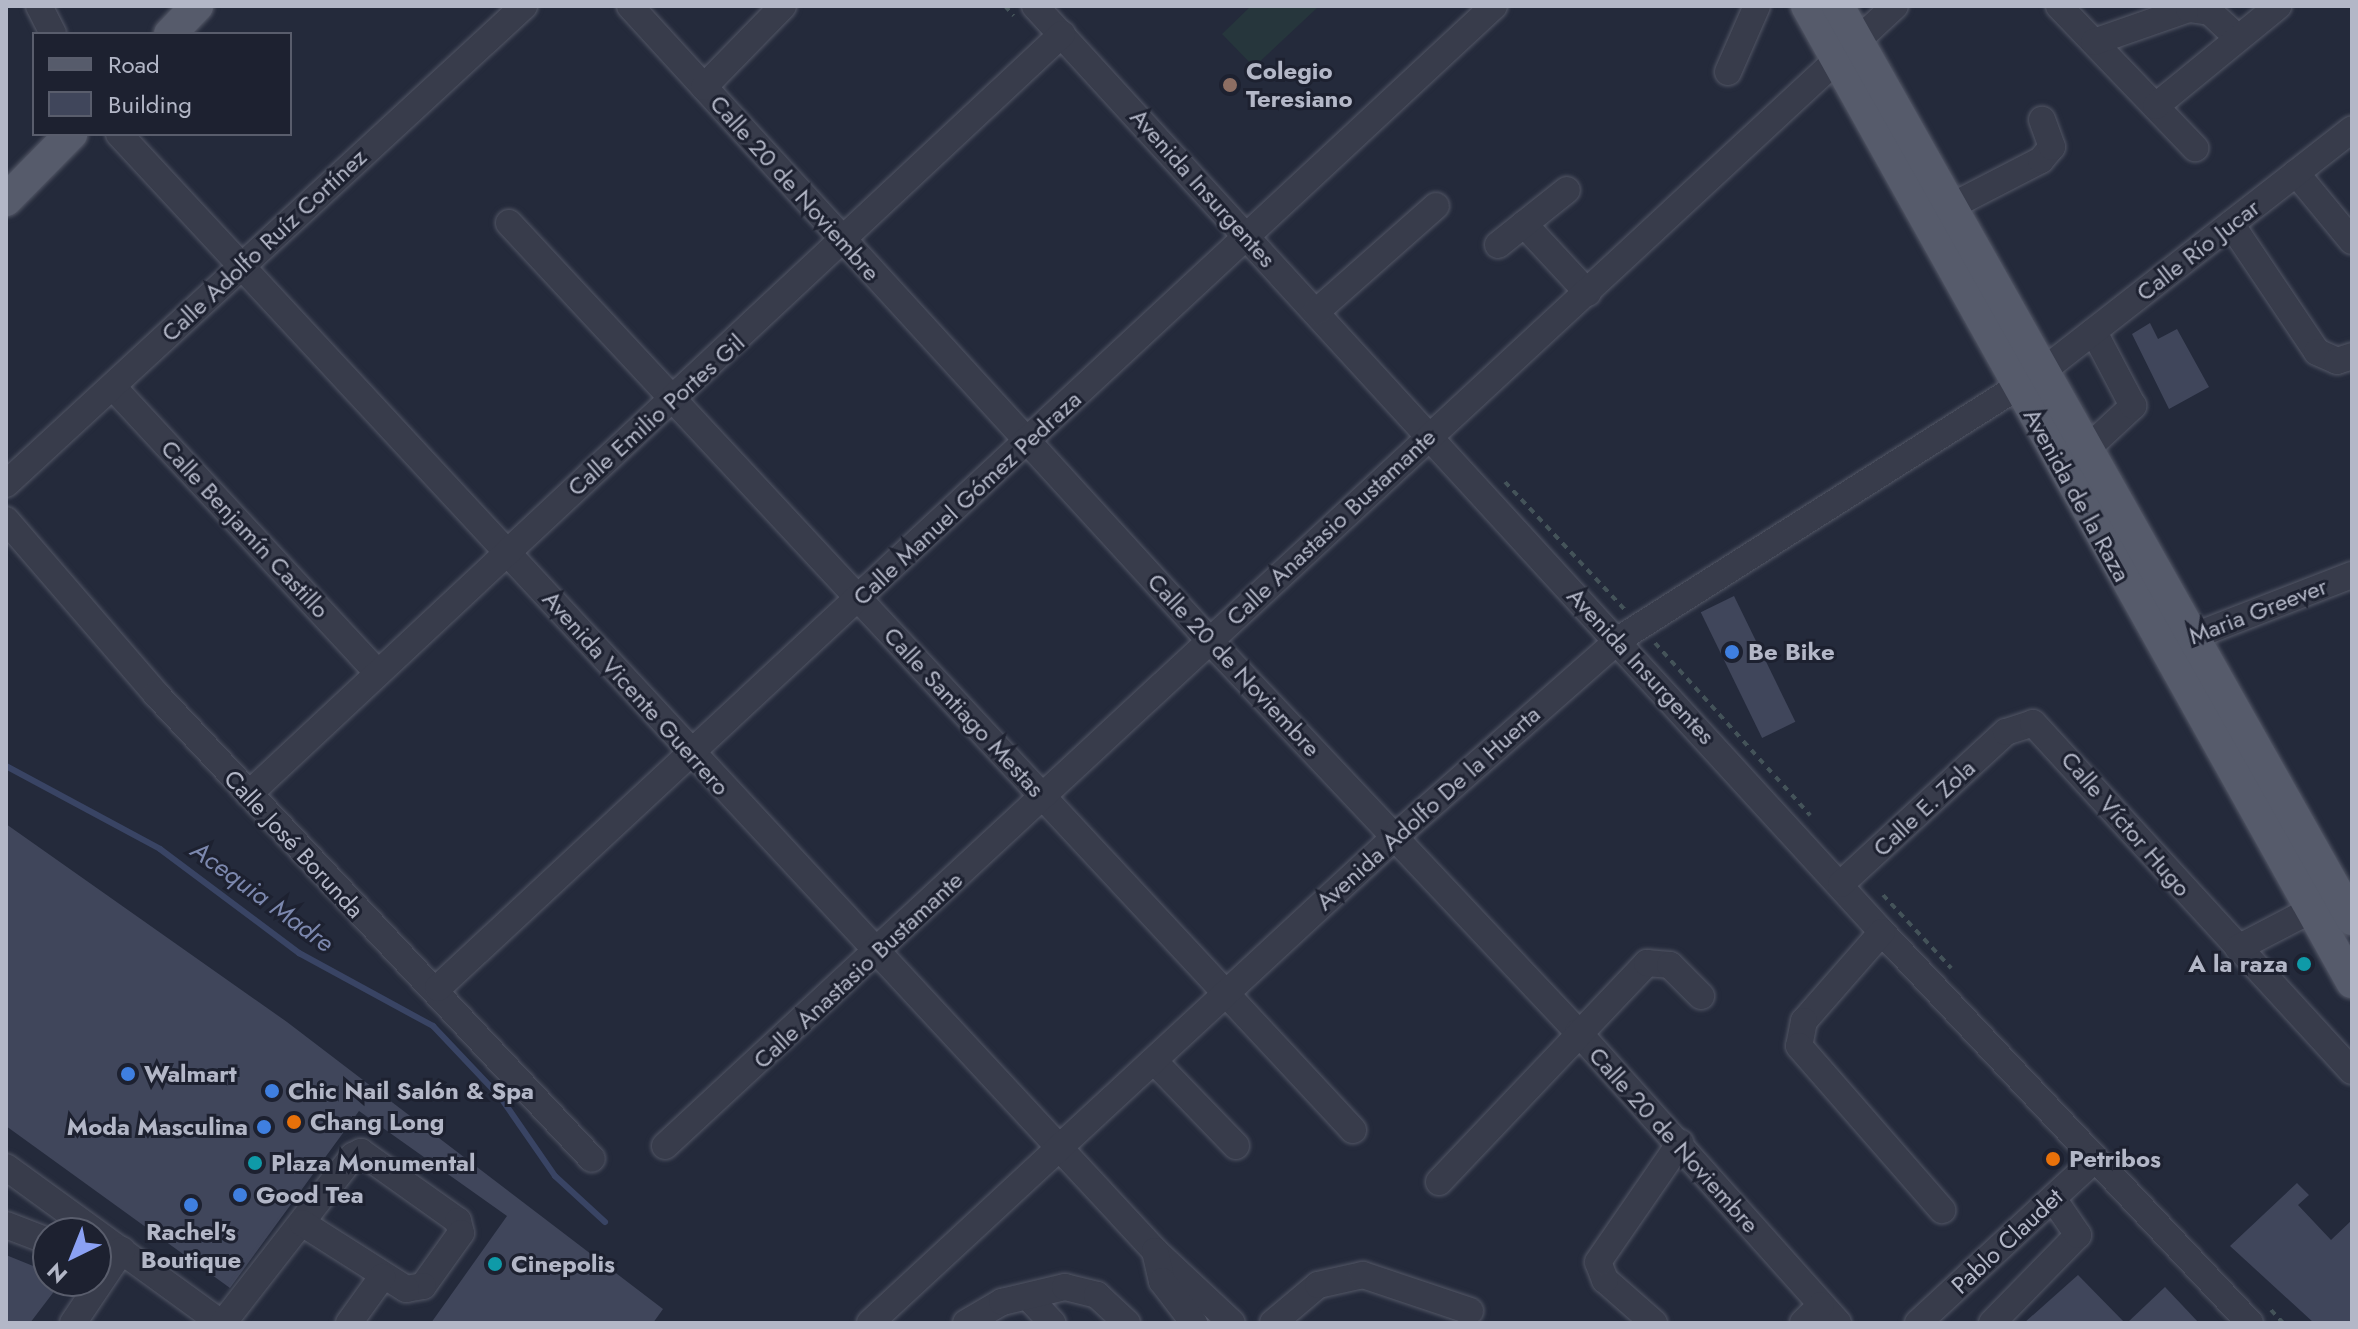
<!DOCTYPE html>
<html>
<head>
<meta charset="utf-8">
<style>
	body { margin:0 }
	#map { position:relative; width:2358px; height:1329px; overflow:hidden; background:#242a3b; font-family:Jost,sans-serif }
	div>[style] { position:absolute }
	.green>* { inset:0; background:#26363c }
	.stream>* { height:6px; margin:-3px; padding:0 3px; transform-origin:3px; border-radius:3px; background:#394464 }
	.building>* { inset:0; background:#40465b; transform-origin:0 0 }
	.path>* { height:4px; margin-top:-2px; transform-origin:0; background:repeating-linear-gradient(90deg,#445359 0 6px,transparent 0 12px) }
	.roads { filter:drop-shadow(0 0 2px #535766) drop-shadow(0 0 2px #535766) }
	.minor>* { height:26px; margin:-13px; padding:0 13px; transform-origin:13px; border-radius:13px; background:#383c4b }
	.major>* { height:32px; margin:-16px; padding:0 16px; transform-origin:16px; border-radius:16px; background:#565b6b }
	.dots>* { width:22px; height:22px; translate:-50% -50%; box-sizing:border-box; border:4px solid #1d2130; border-radius:50% }
	span { translate:-50% -50%; white-space:nowrap; text-align:center; line-height:1.15; -webkit-text-stroke:6px #1d2130; paint-order:stroke }
	.poi-label { font-size:24px; color:#b3b7c7; font-weight:700 }
	.left { translate:0 -50%; text-align:left }
	.right { translate:-100% -50%; text-align:right }
	.street-label { font-size:24px; color:#b3b7c7 }
	.water-label { font-size:26px; color:#7c88ae; font-style:italic }
	.frame { position:absolute; inset:0; border:8px solid #b3b7c7; pointer-events:none }
	.legend { position:absolute; left:32px; top:32px; width:260px; height:104px; box-sizing:border-box; background:#1d2130; border:2px solid #595d6c; margin:0; padding:10px 14px; list-style:none; font-size:24px; color:#b3b7c7 }
	.legend li { display:flex; align-items:center; gap:16px; height:40px }
	.legend b { width:40px; border:2px solid #595d6c }
	.north { position:absolute; left:32px; top:1217px; width:80px; height:80px; box-sizing:border-box; background:#1d2130; border:2px solid #595d6c; border-radius:50%; rotate:223deg; font-size:22px; font-weight:700; line-height:32px; text-align:center; color:#b3b7c7 }
	.north::after { content:''; display:block; margin:auto; width:28px; height:36px; background:#8ba1f4; clip-path:polygon(50% 0,100% 100%,50% 72%,0 100%) }
</style>
</head>
<body>
<div id="map">
	<div class="green">
		<i style="clip-path:polygon(1251px 6px,1317px 6px,1318px 7px,1254px 67px,1222px 34px)"></i>
	</div>
	<div class="stream">
		<i style="left:6px;top:766px;width:175px;rotate:28.3deg"></i>
		<i style="left:160px;top:849px;width:174px;rotate:36.8deg"></i>
		<i style="left:299px;top:953px;width:153px;rotate:28.6deg"></i>
		<i style="left:433px;top:1026px;width:99px;rotate:46.6deg"></i>
		<i style="left:501px;top:1098px;width:95px;rotate:55.3deg"></i>
		<i style="left:555px;top:1176px;width:68px;rotate:42.6deg"></i>
	</div>
	<div class="building">
		<i style="clip-path:polygon(2150px 323px,2158px 339px,2177px 329px,2209px 387px,2169px 409px,2132px 334px)"></i>
		<i style="left:1734px;top:596px;width:140px;height:37px;rotate:64deg"></i>
		<i style="clip-path:polygon(6px 824px,287px 1022px,663px 1309px,653px 1323px,431px 1323px,507px 1216px,359px 1111px,230px 1288px,6px 1126px)"></i>
		<i style="clip-path:polygon(2297px 1183px,2309px 1195px,2298px 1205px,2331px 1240px,2352px 1220px,2352px 1323px,2314px 1323px,2230px 1246px)"></i>
		<i style="clip-path:polygon(6px 1255px,48px 1272px,48px 1281px,62px 1281px,30px 1323px,6px 1323px)"></i>
		<i style="clip-path:polygon(2078px 1275px,2125px 1323px,2024px 1323px)"></i>
		<i style="clip-path:polygon(2165px 1287px,2199px 1323px,2127px 1323px)"></i>
	</div>
	<div class="path">
		<i style="left:1005px;top:6px;width:13px;rotate:48deg"></i>
		<i style="left:1505px;top:482px;width:175px;rotate:46.8deg"></i>
		<i style="left:1655px;top:643px;width:232px;rotate:48deg"></i>
		<i style="left:1883px;top:895px;width:100px;rotate:47deg"></i>
		<i style="left:2271px;top:1310px;width:18px;rotate:47deg"></i>
	</div>
	<div class="roads">
		<div class="minor">
			<i style="left:39px;top:6px;width:31px;rotate:63deg"></i>
			<i style="left:630px;top:6px;width:860px;rotate:47.59deg"></i>
			<i style="left:1210px;top:641px;width:537px;rotate:46.74deg"></i>
			<i style="left:1578px;top:1032px;width:390px;rotate:48.2deg"></i>
			<i style="left:1035px;top:6px;width:1255px;rotate:47.55deg"></i>
			<i style="left:1882px;top:932px;width:537px;rotate:46.74deg"></i>
			<i style="left:2059px;top:6px;width:197px;rotate:46.2deg"></i>
			<i style="left:2094px;top:42px;width:101px;rotate:-19.2deg"></i>
			<i style="left:2189px;top:9px;width:21px;rotate:8deg"></i>
			<i style="left:2210px;top:12px;width:35px;rotate:43deg"></i>
			<i style="left:1728px;top:72px;width:72px;rotate:-66.3deg"></i>
			<i style="left:704px;top:87px;width:113px;rotate:-45.7deg"></i>
			<i style="left:2156px;top:106px;width:158px;rotate:-39.3deg"></i>
			<i style="left:119px;top:134px;width:1523px;rotate:47.15deg"></i>
			<i style="left:1155px;top:1251px;width:105px;rotate:43.1deg"></i>
			<i style="left:2296px;top:173px;width:88px;rotate:50.5deg"></i>
			<i style="left:1950px;top:207px;width:102px;rotate:-27.3deg"></i>
			<i style="left:2041px;top:160px;width:17px;rotate:-50deg"></i>
			<i style="left:2052px;top:147px;width:29px;rotate:-110deg"></i>
			<i style="left:509px;top:223px;width:1239px;rotate:47.06deg"></i>
			<i style="left:1524px;top:224px;width:94px;rotate:47.2deg"></i>
			<i style="left:2231px;top:224px;width:154px;rotate:56.1deg"></i>
			<i style="left:2317px;top:352px;width:22px;rotate:24deg"></i>
			<i style="left:2337px;top:361px;width:16px;rotate:-18deg"></i>
			<i style="left:1498px;top:245px;width:88px;rotate:-38.6deg"></i>
			<i style="left:1316px;top:312px;width:160px;rotate:-41.5deg"></i>
			<i style="left:113px;top:387px;width:388px;rotate:47.2deg"></i>
			<i style="left:2088px;top:448px;width:62px;rotate:-43deg"></i>
			<i style="left:2133px;top:406px;width:84px;rotate:-117.8deg"></i>
			<i style="left:6px;top:484px;width:705px;rotate:-42.7deg"></i>
			<i style="left:6px;top:520px;width:230px;rotate:49.2deg"></i>
			<i style="left:156px;top:694px;width:637px;rotate:46.84deg"></i>
			<i style="left:2174px;top:644px;width:191px;rotate:-21.2deg"></i>
			<i style="left:249px;top:794px;width:1113px;rotate:-43.07deg"></i>
			<i style="left:1841px;top:884px;width:224px;rotate:-42.7deg"></i>
			<i style="left:2006px;top:732px;width:28px;rotate:-18deg"></i>
			<i style="left:2033px;top:723px;width:472px;rotate:47.5deg"></i>
			<i style="left:1882px;top:932px;width:118px;rotate:131.2deg"></i>
			<i style="left:1804px;top:1021px;width:25px;rotate:101deg"></i>
			<i style="left:1799px;top:1046px;width:218px;rotate:48.9deg"></i>
			<i style="left:2238px;top:948px;width:82px;rotate:-27.5deg"></i>
			<i style="left:438px;top:988px;width:1442px;rotate:-42.92deg"></i>
			<i style="left:1154px;top:1061px;width:118px;rotate:46deg"></i>
			<i style="left:665px;top:1146px;width:1677px;rotate:-42.83deg"></i>
			<i style="left:6px;top:1167px;width:266px;rotate:36deg"></i>
			<i style="left:1439px;top:1182px;width:302px;rotate:-46.5deg"></i>
			<i style="left:1647px;top:963px;width:23px;rotate:5deg"></i>
			<i style="left:1670px;top:965px;width:44px;rotate:45deg"></i>
			<i style="left:6px;top:1225px;width:45px;rotate:20.9deg"></i>
			<i style="left:1155px;top:1251px;width:31px;rotate:77deg"></i>
			<i style="left:1162px;top:1281px;width:53px;rotate:52.7deg"></i>
			<i style="left:1030px;top:1299px;width:33px;rotate:47deg"></i>
			<i style="left:73px;top:1323px;width:88px;rotate:-56.1deg"></i>
			<i style="left:223px;top:1323px;width:212px;rotate:-52.1deg"></i>
			<i style="left:353px;top:1156px;width:9px;rotate:-27deg"></i>
			<i style="left:361px;top:1152px;width:119px;rotate:35.4deg"></i>
			<i style="left:458px;top:1221px;width:12px;rotate:76deg"></i>
			<i style="left:461px;top:1233px;width:65px;rotate:125.6deg"></i>
			<i style="left:423px;top:1286px;width:17px;rotate:170deg"></i>
			<i style="left:406px;top:1289px;width:123px;rotate:-147.6deg"></i>
			<i style="left:349px;top:1323px;width:57px;rotate:-54.3deg"></i>
			<i style="left:870px;top:1323px;width:717px;rotate:-42.8deg"></i>
			<i style="left:1396px;top:836px;width:296px;rotate:-41.4deg"></i>
			<i style="left:1618px;top:640px;width:504px;rotate:-32.37deg"></i>
			<i style="left:2044px;top:370px;width:391px;rotate:-38deg"></i>
			<i style="left:966px;top:1323px;width:42px;rotate:-30.3deg"></i>
			<i style="left:1002px;top:1302px;width:65px;rotate:-13.4deg"></i>
			<i style="left:1065px;top:1287px;width:33px;rotate:14deg"></i>
			<i style="left:1097px;top:1295px;width:41px;rotate:43deg"></i>
			<i style="left:1273px;top:1323px;width:59px;rotate:-40.2deg"></i>
			<i style="left:1318px;top:1285px;width:46px;rotate:-12.5deg"></i>
			<i style="left:1363px;top:1275px;width:113px;rotate:18.6deg"></i>
			<i style="left:1654px;top:1323px;width:65px;rotate:-138.7deg"></i>
			<i style="left:1605px;top:1280px;width:19px;rotate:-111deg"></i>
			<i style="left:1598px;top:1262px;width:145px;rotate:-55.4deg"></i>
			<i style="left:1803px;top:1323px;width:25px;rotate:-45deg"></i>
			<i style="left:1918px;top:1323px;width:241px;rotate:-42.8deg"></i>
			<i style="left:1992px;top:1323px;width:123px;rotate:-45.7deg"></i>
			<i style="left:2078px;top:1235px;width:42px;rotate:-124.4deg"></i>
		</div>
		<div class="major">
			<i style="left:1807px;top:6px;width:1118px;rotate:60.82deg"></i>
			<i style="left:1838px;top:6px;width:1048px;rotate:60.62deg"></i>
			<i style="left:170px;top:34px;width:39px;rotate:-46deg"></i>
			<i style="left:6px;top:200px;width:93px;rotate:-45.4deg"></i>
		</div>
	</div>
	<div class="dots">
		<i style="left:1230px;top:85px;background:#8d6e63"></i>
		<i style="left:1732px;top:652px;background:#3f7fe0"></i>
		<i style="left:2304px;top:964px;background:#0f9aa8"></i>
		<i style="left:128px;top:1074px;background:#3f7fe0"></i>
		<i style="left:272px;top:1091px;background:#3f7fe0"></i>
		<i style="left:294px;top:1122px;background:#e8710a"></i>
		<i style="left:264px;top:1127px;background:#3f7fe0"></i>
		<i style="left:2053px;top:1159px;background:#e8710a"></i>
		<i style="left:255px;top:1163px;background:#0f9aa8"></i>
		<i style="left:240px;top:1195px;background:#3f7fe0"></i>
		<i style="left:191px;top:1205px;background:#3f7fe0"></i>
		<i style="left:495px;top:1264px;background:#0f9aa8"></i>
	</div>
	<div class="poi-label">
		<span class="left" style="left:1246px;top:85px">Colegio<br>Teresiano</span>
		<span class="left" style="left:1748px;top:652px">Be Bike</span>
		<span class="right" style="left:2288px;top:964px">A la raza</span>
		<span class="left" style="left:144px;top:1074px">Walmart</span>
		<span class="left" style="left:288px;top:1091px">Chic Nail Salón &amp; Spa</span>
		<span class="left" style="left:310px;top:1122px">Chang Long</span>
		<span class="right" style="left:248px;top:1127px">Moda Masculina</span>
		<span class="left" style="left:2069px;top:1159px">Petribos</span>
		<span class="left" style="left:271px;top:1163px">Plaza Monumental</span>
		<span class="left" style="left:256px;top:1195px">Good Tea</span>
		<span style="left:191px;top:1246px">Rachel's<br>Boutique</span>
		<span class="left" style="left:511px;top:1264px">Cinepolis</span>
	</div>
	<div class="street-label">
		<span style="left:795px;top:188px;rotate:48deg">Calle 20 de Noviembre</span>
		<span style="left:1203px;top:188px;rotate:48deg">Avenida Insurgentes</span>
		<span style="left:264px;top:245px;rotate:-43deg">Calle Adolfo Ruíz Cortínez</span>
		<span style="left:2198px;top:250px;rotate:-38deg">Calle Río Jucar</span>
		<span style="left:656px;top:415px;rotate:-42deg">Calle Emilio Portes Gil</span>
		<span style="left:2077px;top:495px;rotate:61deg">Avenida de la Raza</span>
		<span style="left:967px;top:498px;rotate:-43deg">Calle Manuel Gómez Pedraza</span>
		<span style="left:1331px;top:527px;rotate:-43deg">Calle Anastasio Bustamante</span>
		<span style="left:245px;top:529px;rotate:47deg">Calle Benjamín Castillo</span>
		<span style="left:2258px;top:611px;rotate:-21deg">Maria Greever</span>
		<span style="left:1234px;top:665px;rotate:47deg">Calle 20 de Noviembre</span>
		<span style="left:1641px;top:666px;rotate:47deg">Avenida Insurgentes</span>
		<span style="left:636px;top:693px;rotate:48deg">Avenida Vicente Guerrero</span>
		<span style="left:964px;top:712px;rotate:47deg">Calle Santiago Mestas</span>
		<span style="left:1428px;top:808px;rotate:-42deg">Avenida Adolfo De la Huerta</span>
		<span style="left:1924px;top:808px;rotate:-43deg">Calle E. Zola</span>
		<span style="left:2126px;top:824px;rotate:49deg">Calle Víctor Hugo</span>
		<span style="left:294px;top:844px;rotate:47deg">Calle José Borunda</span>
		<span style="left:858px;top:970px;rotate:-43deg">Calle Anastasio Bustamante</span>
		<span style="left:1674px;top:1140px;rotate:48deg">Calle 20 de Noviembre</span>
		<span style="left:2007px;top:1241px;rotate:-43deg">Pablo Claudet</span>
	</div>
	<div class="water-label">
		<span style="left:262px;top:897px;rotate:36deg">Acequia Madre</span>
	</div>
	<div class="frame"></div>
	<ul class="legend">
	<li><b style="height:10px;background:#565b6b"></b>Road</li>
	<li><b style="height:22px;background:#40465b"></b>Building</li>
	</ul>
	<div class="north">N</div>
</div>
</body>
</html>
